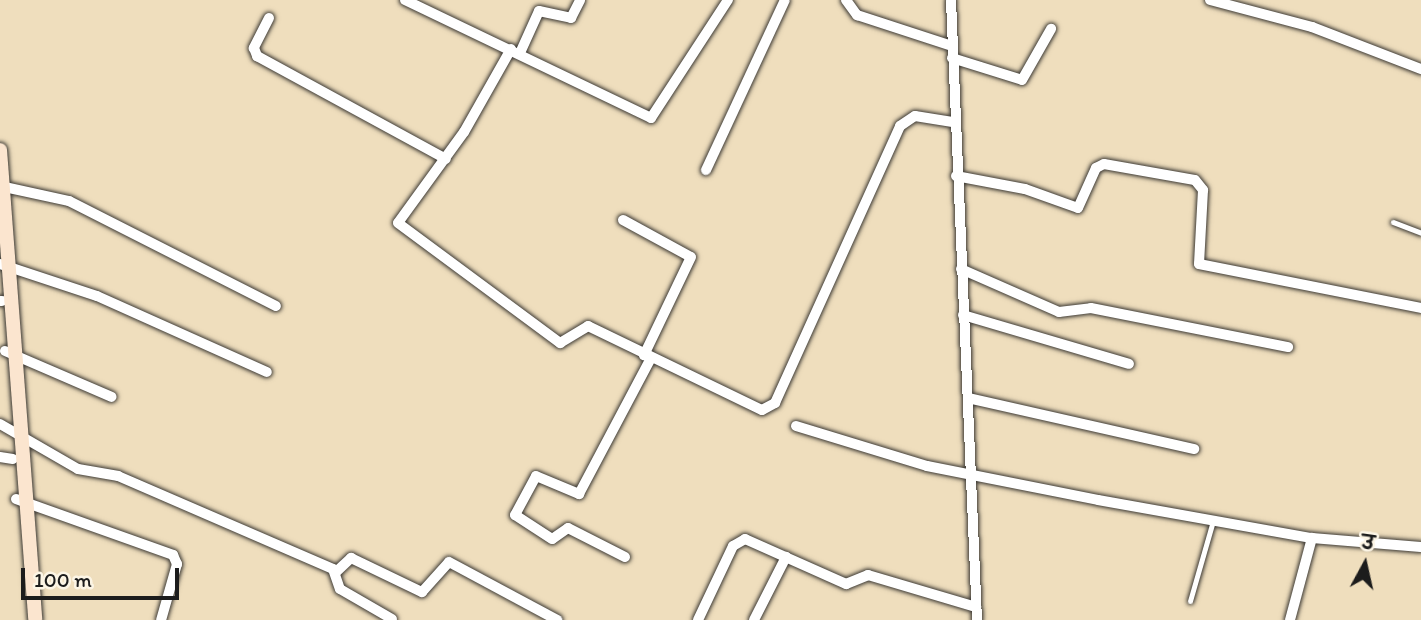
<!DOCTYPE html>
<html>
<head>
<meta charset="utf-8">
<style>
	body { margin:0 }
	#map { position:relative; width:1421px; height:620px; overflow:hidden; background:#efdebd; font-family:Itim,"Playpen Sans Deva",sans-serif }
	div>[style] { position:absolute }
	.roads { filter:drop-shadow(0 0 2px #3c3934) drop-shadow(0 0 2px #3c3934) }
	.lane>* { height:5px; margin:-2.5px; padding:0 2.5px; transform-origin:2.5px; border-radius:2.5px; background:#fff }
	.street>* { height:10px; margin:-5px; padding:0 5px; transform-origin:5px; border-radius:5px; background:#fff }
	.secondary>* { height:14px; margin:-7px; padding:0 7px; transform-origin:7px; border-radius:7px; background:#fbe5cf }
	span { translate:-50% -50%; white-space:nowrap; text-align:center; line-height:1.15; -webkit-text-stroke:6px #fcf5e5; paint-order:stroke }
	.north { position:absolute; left:1330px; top:529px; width:70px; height:70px; -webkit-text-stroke:5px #fcf5e5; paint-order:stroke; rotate:8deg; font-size:19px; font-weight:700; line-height:28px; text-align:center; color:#1c1c1c }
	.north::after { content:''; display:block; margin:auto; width:24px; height:32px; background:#1c1c1c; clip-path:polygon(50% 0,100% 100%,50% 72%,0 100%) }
	.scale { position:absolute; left:21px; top:568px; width:158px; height:32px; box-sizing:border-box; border:4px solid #1c1c1c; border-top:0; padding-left:9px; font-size:21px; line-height:24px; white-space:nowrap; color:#1c1c1c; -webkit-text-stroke:5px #fcf5e5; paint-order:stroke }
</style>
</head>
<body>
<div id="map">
	<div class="roads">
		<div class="lane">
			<i style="left:1393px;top:222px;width:30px;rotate:21deg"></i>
			<i style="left:1190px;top:601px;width:83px;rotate:-74deg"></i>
		</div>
		<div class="street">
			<i style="left:405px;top:0;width:273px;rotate:25.6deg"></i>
			<i style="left:651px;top:118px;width:141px;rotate:-56.9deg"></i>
			<i style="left:846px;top:0;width:19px;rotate:54deg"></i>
			<i style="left:857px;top:15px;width:100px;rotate:18.1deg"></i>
			<i style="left:951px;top:0;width:621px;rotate:87.6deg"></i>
			<i style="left:1210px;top:0;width:106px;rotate:14.8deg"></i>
			<i style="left:1312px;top:27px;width:117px;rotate:21.1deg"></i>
			<i style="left:269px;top:18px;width:34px;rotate:117deg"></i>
			<i style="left:254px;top:48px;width:9px;rotate:69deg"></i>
			<i style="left:257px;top:56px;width:215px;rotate:28.6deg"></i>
			<i style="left:511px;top:49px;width:95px;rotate:119.5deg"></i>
			<i style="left:464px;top:132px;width:112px;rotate:126deg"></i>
			<i style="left:398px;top:223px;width:202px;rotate:36.5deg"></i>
			<i style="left:560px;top:343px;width:33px;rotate:-31deg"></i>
			<i style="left:588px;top:326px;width:193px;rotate:25.8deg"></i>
			<i style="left:762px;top:410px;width:15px;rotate:-28deg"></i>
			<i style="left:775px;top:403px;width:304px;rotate:-65.7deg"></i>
			<i style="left:900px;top:126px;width:18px;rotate:-34deg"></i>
			<i style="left:915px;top:116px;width:38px;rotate:9deg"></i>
			<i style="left:520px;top:53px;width:46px;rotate:-65.7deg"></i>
			<i style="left:539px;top:11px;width:33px;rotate:12deg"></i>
			<i style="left:571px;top:18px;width:20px;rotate:-63deg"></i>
			<i style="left:952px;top:58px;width:73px;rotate:17.4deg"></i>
			<i style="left:1022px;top:80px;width:59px;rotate:-60.4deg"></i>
			<i style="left:706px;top:170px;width:187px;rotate:-65.1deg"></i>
			<i style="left:956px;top:176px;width:70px;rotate:10.7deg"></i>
			<i style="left:1025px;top:189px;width:56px;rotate:19.7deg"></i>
			<i style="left:1078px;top:208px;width:44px;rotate:-65.8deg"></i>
			<i style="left:1096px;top:168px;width:9px;rotate:-27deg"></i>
			<i style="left:1104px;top:164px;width:92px;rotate:10deg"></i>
			<i style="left:1195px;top:180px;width:13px;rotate:51deg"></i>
			<i style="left:1203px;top:190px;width:74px;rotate:93.1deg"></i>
			<i style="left:1199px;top:264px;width:226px;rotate:11.2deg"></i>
			<i style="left:0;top:186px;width:71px;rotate:12.3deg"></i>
			<i style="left:69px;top:201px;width:232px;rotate:26.9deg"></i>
			<i style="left:623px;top:220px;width:77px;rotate:28.6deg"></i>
			<i style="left:691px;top:257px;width:109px;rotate:115.6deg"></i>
			<i style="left:0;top:264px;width:102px;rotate:18.3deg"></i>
			<i style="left:97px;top:296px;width:186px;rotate:24.1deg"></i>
			<i style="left:961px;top:269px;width:107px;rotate:23.7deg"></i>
			<i style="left:1059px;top:312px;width:32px;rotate:-7deg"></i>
			<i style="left:1091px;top:308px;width:201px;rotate:11.2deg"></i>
			<i style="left:0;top:301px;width:2px"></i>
			<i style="left:963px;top:315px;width:173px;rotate:16.4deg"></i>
			<i style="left:5px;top:351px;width:116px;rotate:23.3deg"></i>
			<i style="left:968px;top:398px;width:232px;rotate:12.7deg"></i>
			<i style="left:0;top:424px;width:90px;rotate:30deg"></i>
			<i style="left:78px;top:469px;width:41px;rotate:9.9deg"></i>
			<i style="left:118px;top:476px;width:234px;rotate:23.4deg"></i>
			<i style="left:333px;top:569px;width:21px;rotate:71deg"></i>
			<i style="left:340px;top:589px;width:60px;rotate:30deg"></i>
			<i style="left:796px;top:426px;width:137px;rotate:17deg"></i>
			<i style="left:927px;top:466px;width:174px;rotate:11.2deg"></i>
			<i style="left:1098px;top:500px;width:217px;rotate:10.1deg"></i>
			<i style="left:1312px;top:538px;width:109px;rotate:4.7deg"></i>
			<i style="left:0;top:457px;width:13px;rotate:9deg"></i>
			<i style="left:16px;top:499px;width:167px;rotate:19.6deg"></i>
			<i style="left:173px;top:555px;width:10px;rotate:66deg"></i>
			<i style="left:177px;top:564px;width:58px;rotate:105.9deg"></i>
			<i style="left:625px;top:557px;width:64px;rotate:-153deg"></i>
			<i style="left:568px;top:528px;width:19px;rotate:145deg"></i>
			<i style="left:552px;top:539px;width:44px;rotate:-147deg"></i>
			<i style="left:515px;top:515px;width:44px;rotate:-61.7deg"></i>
			<i style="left:536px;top:476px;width:47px;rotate:22.7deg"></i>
			<i style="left:579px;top:494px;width:154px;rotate:-62.1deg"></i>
			<i style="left:336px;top:572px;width:21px;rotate:-43deg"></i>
			<i style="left:351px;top:558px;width:79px;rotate:25.6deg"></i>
			<i style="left:422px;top:592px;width:40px;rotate:-48deg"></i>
			<i style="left:449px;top:562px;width:123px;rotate:28.2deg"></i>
			<i style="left:698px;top:620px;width:82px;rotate:-64.7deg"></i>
			<i style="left:733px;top:546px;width:14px;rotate:-30deg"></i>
			<i style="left:745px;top:539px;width:111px;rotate:24deg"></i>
			<i style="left:846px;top:584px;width:24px;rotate:-22deg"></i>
			<i style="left:868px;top:575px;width:113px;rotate:16.5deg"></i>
			<i style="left:754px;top:620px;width:71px;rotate:-63.1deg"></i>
			<i style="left:1290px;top:620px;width:85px;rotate:-75deg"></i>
		</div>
		<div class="secondary">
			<i style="left:0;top:150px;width:471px;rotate:85.7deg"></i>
		</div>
	</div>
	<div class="north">उ</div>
	<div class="scale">100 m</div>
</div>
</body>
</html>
